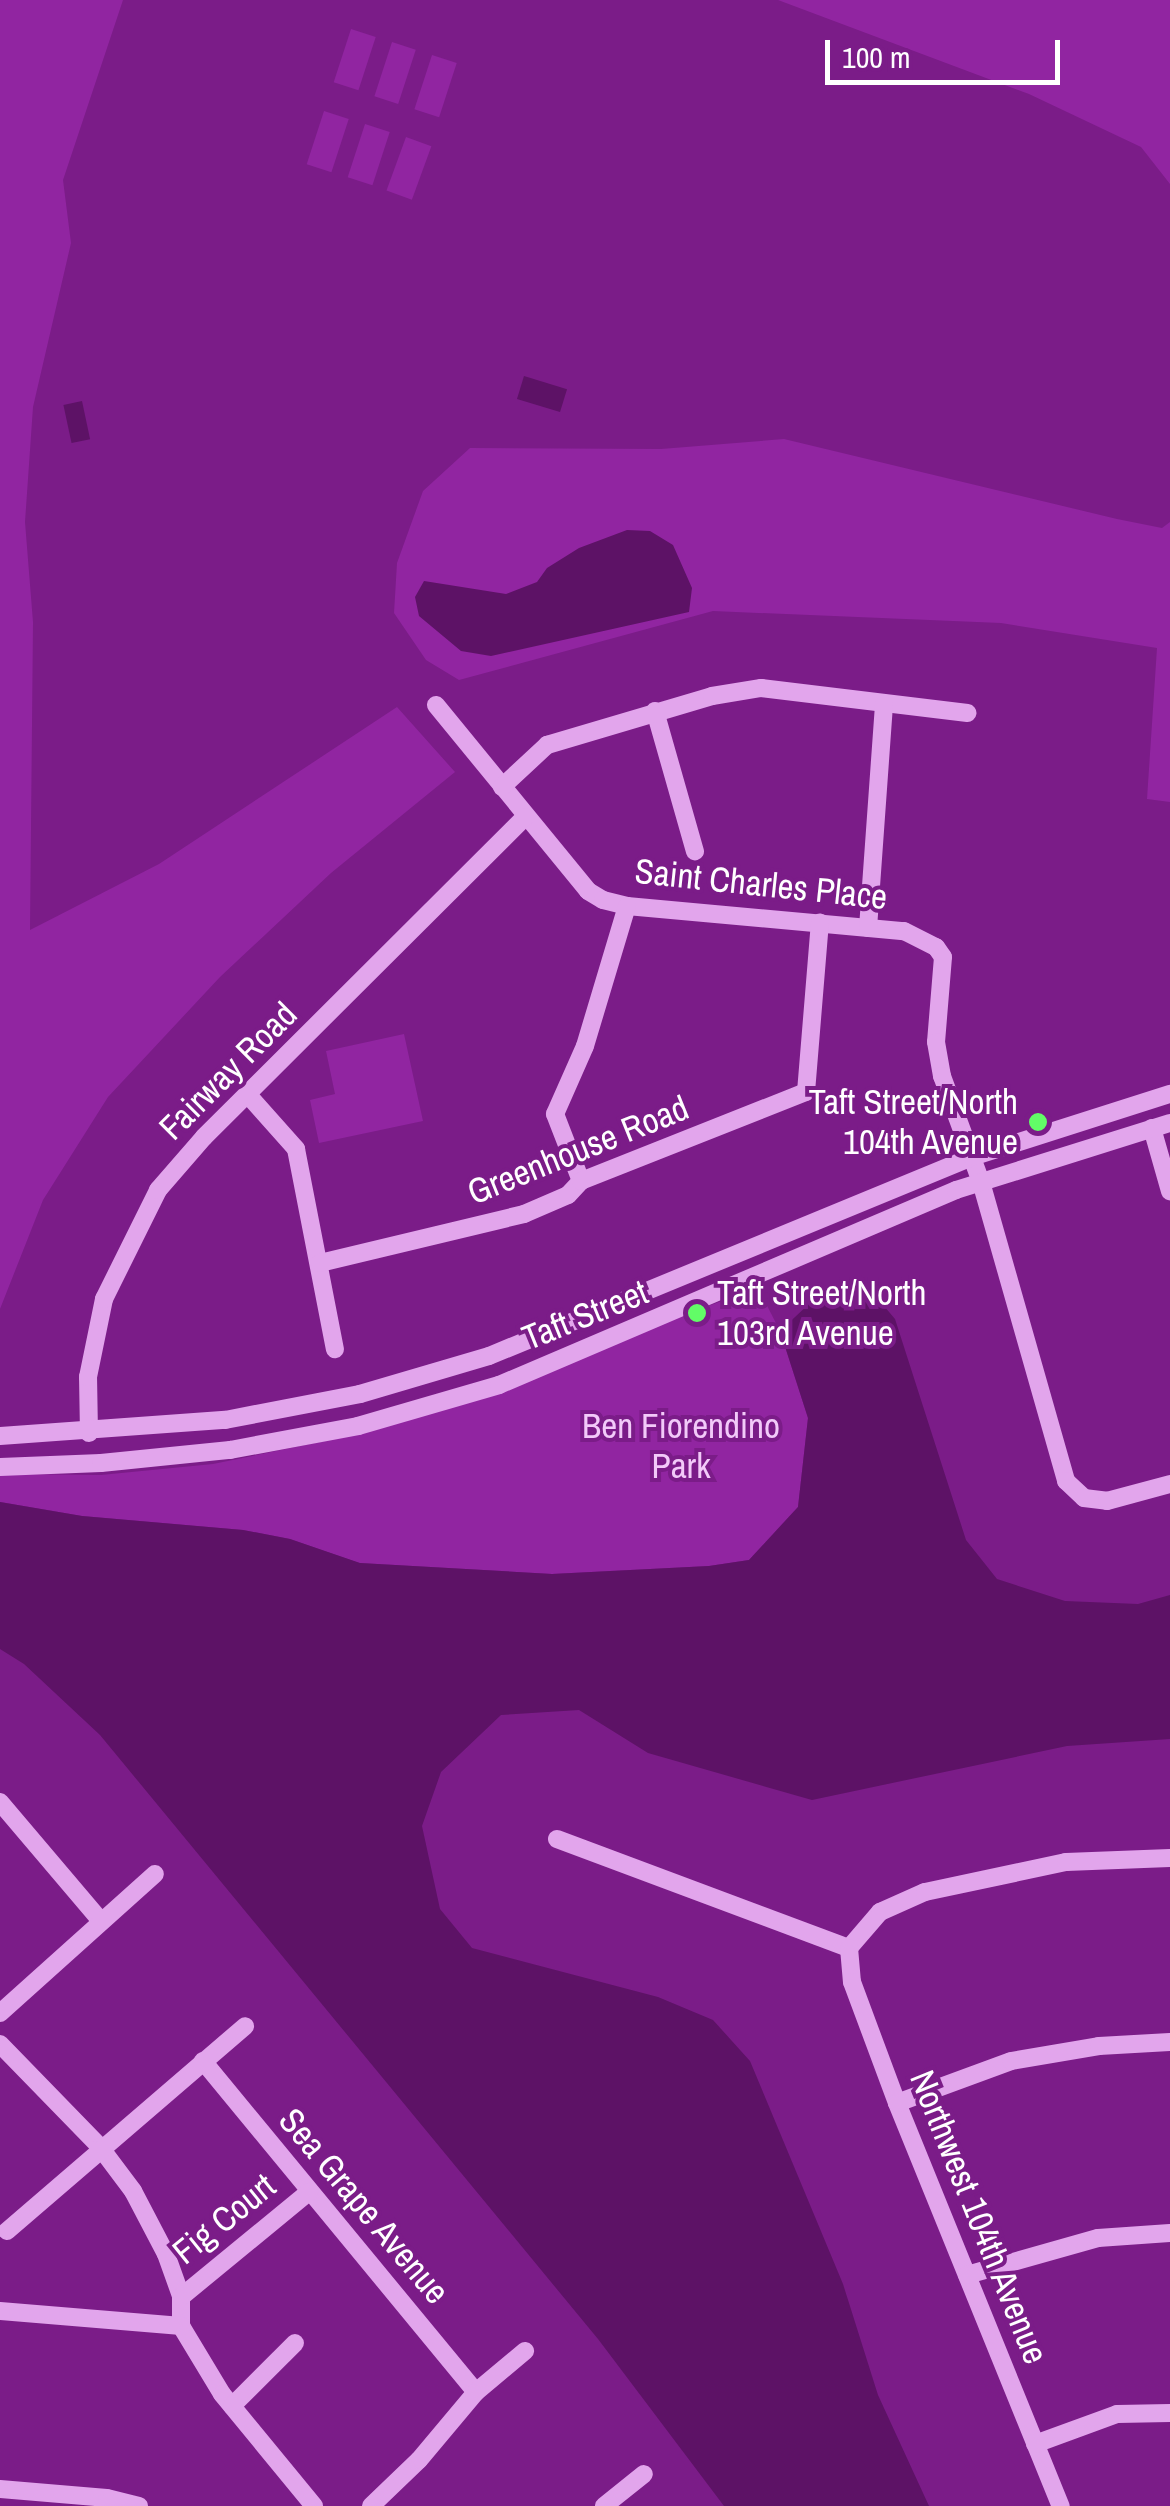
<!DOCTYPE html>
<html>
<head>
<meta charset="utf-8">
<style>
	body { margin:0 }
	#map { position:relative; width:1170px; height:2506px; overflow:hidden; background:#7b1c88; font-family:"Archivo Narrow",sans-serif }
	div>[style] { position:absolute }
	.green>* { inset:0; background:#9125a1; transform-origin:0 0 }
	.water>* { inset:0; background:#5d1266; transform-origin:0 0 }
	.minor>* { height:18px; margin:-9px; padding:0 9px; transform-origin:9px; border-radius:9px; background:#e2a5ec }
	.dots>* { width:28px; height:28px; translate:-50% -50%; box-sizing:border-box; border:5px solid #7b1c88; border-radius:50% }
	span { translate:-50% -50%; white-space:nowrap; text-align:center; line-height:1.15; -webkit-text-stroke:8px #7b1c88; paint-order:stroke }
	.street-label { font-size:35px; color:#fff }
	.poi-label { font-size:35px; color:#fff }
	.right { translate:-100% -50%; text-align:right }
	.left { translate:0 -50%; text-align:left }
	.park-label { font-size:35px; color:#f2caf9 }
	.scale { position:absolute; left:825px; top:40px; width:235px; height:45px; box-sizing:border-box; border:5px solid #fff; border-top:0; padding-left:12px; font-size:30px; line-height:35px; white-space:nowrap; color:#fff; -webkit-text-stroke:8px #7b1c88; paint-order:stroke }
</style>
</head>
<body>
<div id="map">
	<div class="green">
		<i style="clip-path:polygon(0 0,123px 0,63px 180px,71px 243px,33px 407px,25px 522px,33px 622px,30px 930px,159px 864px,397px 707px,455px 772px,331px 873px,220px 977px,108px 1097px,43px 1200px,0 1309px)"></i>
		<i style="clip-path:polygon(778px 0,1170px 0,1170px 184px,1141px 147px,1029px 94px)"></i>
		<i style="left:351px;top:29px;width:26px;height:56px;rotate:18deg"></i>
		<i style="left:392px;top:42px;width:25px;height:57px;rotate:18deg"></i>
		<i style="left:432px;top:55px;width:26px;height:57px;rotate:18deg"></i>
		<i style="left:324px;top:111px;width:26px;height:56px;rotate:18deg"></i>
		<i style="left:365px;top:124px;width:26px;height:56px;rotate:18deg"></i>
		<i style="left:406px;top:137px;width:27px;height:57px;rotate:20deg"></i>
		<i style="clip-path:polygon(784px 439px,1117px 519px,1162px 528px,1170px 522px,1170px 802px,1147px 799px,1157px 648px,1001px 623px,713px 611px,459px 680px,426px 660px,394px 613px,397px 563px,423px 491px,470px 448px,661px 449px)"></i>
		<i style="clip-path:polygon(404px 1034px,423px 1121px,319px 1143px,310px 1100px,335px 1094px,326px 1051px)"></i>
		<i style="clip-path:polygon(758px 1288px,780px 1331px,808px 1418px,798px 1507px,749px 1560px,709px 1566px,552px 1574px,359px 1563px,290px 1539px,243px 1530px,82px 1516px,0 1502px,0 1474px,101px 1475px,213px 1464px,344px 1437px)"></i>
	</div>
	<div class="water">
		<i style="left:524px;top:376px;width:45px;height:24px;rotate:17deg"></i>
		<i style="left:82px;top:401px;width:39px;height:19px;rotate:78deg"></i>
		<i style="clip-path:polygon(627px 530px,650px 531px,673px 545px,692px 588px,689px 612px,491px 656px,461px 651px,419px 616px,415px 597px,424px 581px,506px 594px,537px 582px,547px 568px,579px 548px)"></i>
		<i style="clip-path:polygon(873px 1293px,895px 1319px,966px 1540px,997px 1579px,1065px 1601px,1138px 1604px,1170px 1595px,1170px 1739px,1067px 1746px,812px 1800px,648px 1753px,579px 1710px,501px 1715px,441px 1772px,422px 1826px,440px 1909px,472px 1948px,658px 1997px,713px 2020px,750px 2061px,843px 2284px,878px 2395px,929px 2506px,724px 2506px,598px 2339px,100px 1735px,24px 1664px,0 1649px,0 1502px,82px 1516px,243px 1530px,290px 1539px,360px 1563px,552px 1574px,709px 1566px,749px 1560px,798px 1507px,808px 1418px,780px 1331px,810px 1303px)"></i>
	</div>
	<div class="minor">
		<i style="left:436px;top:705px;width:240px;rotate:50.7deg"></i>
		<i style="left:588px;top:891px;width:17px;rotate:31deg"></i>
		<i style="left:603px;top:900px;width:25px;rotate:14deg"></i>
		<i style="left:627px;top:906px;width:278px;rotate:5.2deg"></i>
		<i style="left:904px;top:931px;width:36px;rotate:27deg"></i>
		<i style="left:936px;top:947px;width:12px;rotate:55deg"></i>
		<i style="left:943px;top:957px;width:85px;rotate:94.7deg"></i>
		<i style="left:936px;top:1042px;width:35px;rotate:80deg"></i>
		<i style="left:942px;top:1076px;width:113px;rotate:69.8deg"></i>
		<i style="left:981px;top:1182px;width:311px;rotate:74.1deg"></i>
		<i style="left:1066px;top:1481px;width:25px;rotate:43deg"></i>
		<i style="left:1084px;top:1498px;width:23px;rotate:7deg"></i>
		<i style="left:1107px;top:1501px;width:65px;rotate:-15.1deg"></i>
		<i style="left:655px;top:711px;width:146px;rotate:74.1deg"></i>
		<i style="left:502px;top:787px;width:62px;rotate:-43deg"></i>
		<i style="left:547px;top:745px;width:172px;rotate:-16.5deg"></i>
		<i style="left:712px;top:696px;width:50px;rotate:-9.3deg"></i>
		<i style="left:761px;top:688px;width:208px;rotate:6.9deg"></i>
		<i style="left:868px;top:928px;width:224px;rotate:-85.9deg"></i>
		<i style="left:249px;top:1096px;width:71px;rotate:48.4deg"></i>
		<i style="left:296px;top:1149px;width:204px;rotate:79deg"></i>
		<i style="left:1152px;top:1128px;width:66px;rotate:74.1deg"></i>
		<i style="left:581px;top:1181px;width:72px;rotate:-111.2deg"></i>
		<i style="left:555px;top:1114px;width:74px;rotate:-66.2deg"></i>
		<i style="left:585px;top:1046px;width:146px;rotate:-73.3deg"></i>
		<i style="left:320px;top:1263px;width:210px;rotate:-13.5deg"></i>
		<i style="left:524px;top:1214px;width:48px;rotate:-23.4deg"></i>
		<i style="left:568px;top:1195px;width:19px;rotate:-47deg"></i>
		<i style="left:581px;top:1181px;width:242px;rotate:-21.6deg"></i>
		<i style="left:806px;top:1092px;width:170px;rotate:-85.3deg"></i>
		<i style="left:89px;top:1433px;width:56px;rotate:-91deg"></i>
		<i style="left:88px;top:1377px;width:80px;rotate:-78.4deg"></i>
		<i style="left:104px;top:1299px;width:122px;rotate:-63.6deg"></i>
		<i style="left:158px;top:1190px;width:70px;rotate:-49deg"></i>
		<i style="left:204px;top:1137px;width:453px;rotate:-44.9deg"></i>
		<i style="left:0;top:1436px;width:226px;rotate:-4.1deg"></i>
		<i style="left:225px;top:1420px;width:137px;rotate:-10.9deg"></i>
		<i style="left:360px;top:1394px;width:134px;rotate:-16.4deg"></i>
		<i style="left:489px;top:1356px;width:522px;rotate:-22.39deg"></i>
		<i style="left:972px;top:1157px;width:208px;rotate:-17.7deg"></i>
		<i style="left:0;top:1467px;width:101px;rotate:-2.3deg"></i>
		<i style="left:101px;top:1463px;width:130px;rotate:-5.8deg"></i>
		<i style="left:230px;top:1450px;width:130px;rotate:-10.6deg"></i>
		<i style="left:358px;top:1426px;width:147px;rotate:-16.2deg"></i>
		<i style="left:499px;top:1385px;width:497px;rotate:-23.1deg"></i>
		<i style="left:956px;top:1190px;width:224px;rotate:-17.4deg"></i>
		<i style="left:0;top:1802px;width:155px;rotate:49.7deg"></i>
		<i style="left:557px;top:1839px;width:312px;rotate:20.5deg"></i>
		<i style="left:849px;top:1948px;width:48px;rotate:-49.3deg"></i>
		<i style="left:880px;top:1912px;width:49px;rotate:-24deg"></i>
		<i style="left:925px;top:1892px;width:144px;rotate:-12deg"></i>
		<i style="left:1066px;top:1862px;width:104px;rotate:-2.2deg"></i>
		<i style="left:849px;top:1948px;width:34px;rotate:85deg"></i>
		<i style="left:852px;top:1982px;width:129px;rotate:69.6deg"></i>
		<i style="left:897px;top:2103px;width:435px;rotate:67.9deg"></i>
		<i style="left:0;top:2013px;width:208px;rotate:-41.9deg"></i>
		<i style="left:0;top:2044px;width:144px;rotate:45.8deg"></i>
		<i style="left:100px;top:2147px;width:55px;rotate:53.1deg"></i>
		<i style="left:133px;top:2191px;width:71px;rotate:62.4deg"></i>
		<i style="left:166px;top:2254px;width:45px;rotate:70.3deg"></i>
		<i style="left:181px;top:2296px;width:30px;rotate:90deg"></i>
		<i style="left:181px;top:2326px;width:79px;rotate:58.9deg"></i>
		<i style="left:222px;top:2394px;width:145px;rotate:50.6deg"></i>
		<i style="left:203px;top:2061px;width:429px;rotate:50.5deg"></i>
		<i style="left:897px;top:2103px;width:121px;rotate:-20.2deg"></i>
		<i style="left:1011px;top:2061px;width:89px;rotate:-9.7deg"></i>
		<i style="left:1099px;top:2046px;width:71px;rotate:-3.2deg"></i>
		<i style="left:7px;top:2231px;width:314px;rotate:-40.7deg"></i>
		<i style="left:967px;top:2275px;width:136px;rotate:-15.8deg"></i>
		<i style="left:1098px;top:2238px;width:72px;rotate:-4deg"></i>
		<i style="left:181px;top:2297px;width:166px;rotate:-39.4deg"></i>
		<i style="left:0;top:2311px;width:182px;rotate:4.7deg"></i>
		<i style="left:232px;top:2406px;width:89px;rotate:-45deg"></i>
		<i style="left:1035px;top:2444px;width:87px;rotate:-20.1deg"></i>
		<i style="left:1117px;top:2414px;width:53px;rotate:-1.1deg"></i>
		<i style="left:0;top:2489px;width:107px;rotate:4.8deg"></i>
		<i style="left:107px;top:2498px;width:33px;rotate:14deg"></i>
		<i style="left:371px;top:2506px;width:66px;rotate:-43.8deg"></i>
		<i style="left:419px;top:2460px;width:89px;rotate:-50deg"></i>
		<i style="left:476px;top:2392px;width:64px;rotate:-39.9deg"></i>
		<i style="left:604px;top:2506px;width:51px;rotate:-38.7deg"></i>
	</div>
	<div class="dots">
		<i style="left:1038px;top:1122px;background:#62fc67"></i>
		<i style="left:697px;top:1313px;background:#62fc67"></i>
	</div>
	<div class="street-label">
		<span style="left:761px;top:884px;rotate:6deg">Saint Charles Place</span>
		<span style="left:228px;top:1071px;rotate:-45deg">Fairway Road</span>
		<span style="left:578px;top:1150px;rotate:-22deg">Greenhouse Road</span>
		<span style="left:585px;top:1315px;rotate:-22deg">Taft Street</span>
		<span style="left:364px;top:2206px;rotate:50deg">Sea Grape Avenue</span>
		<span style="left:979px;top:2217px;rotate:68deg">Northwest 104th Avenue</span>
		<span style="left:224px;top:2219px;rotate:-39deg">Fig Court</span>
	</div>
	<div class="poi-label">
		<span class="right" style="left:1018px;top:1122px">Taft Street/North<br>104th Avenue</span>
		<span class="left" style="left:717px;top:1313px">Taft Street/North<br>103rd Avenue</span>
	</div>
	<div class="park-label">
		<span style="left:681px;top:1446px">Ben Fiorendino<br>Park</span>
	</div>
	<div class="scale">100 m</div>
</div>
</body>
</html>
